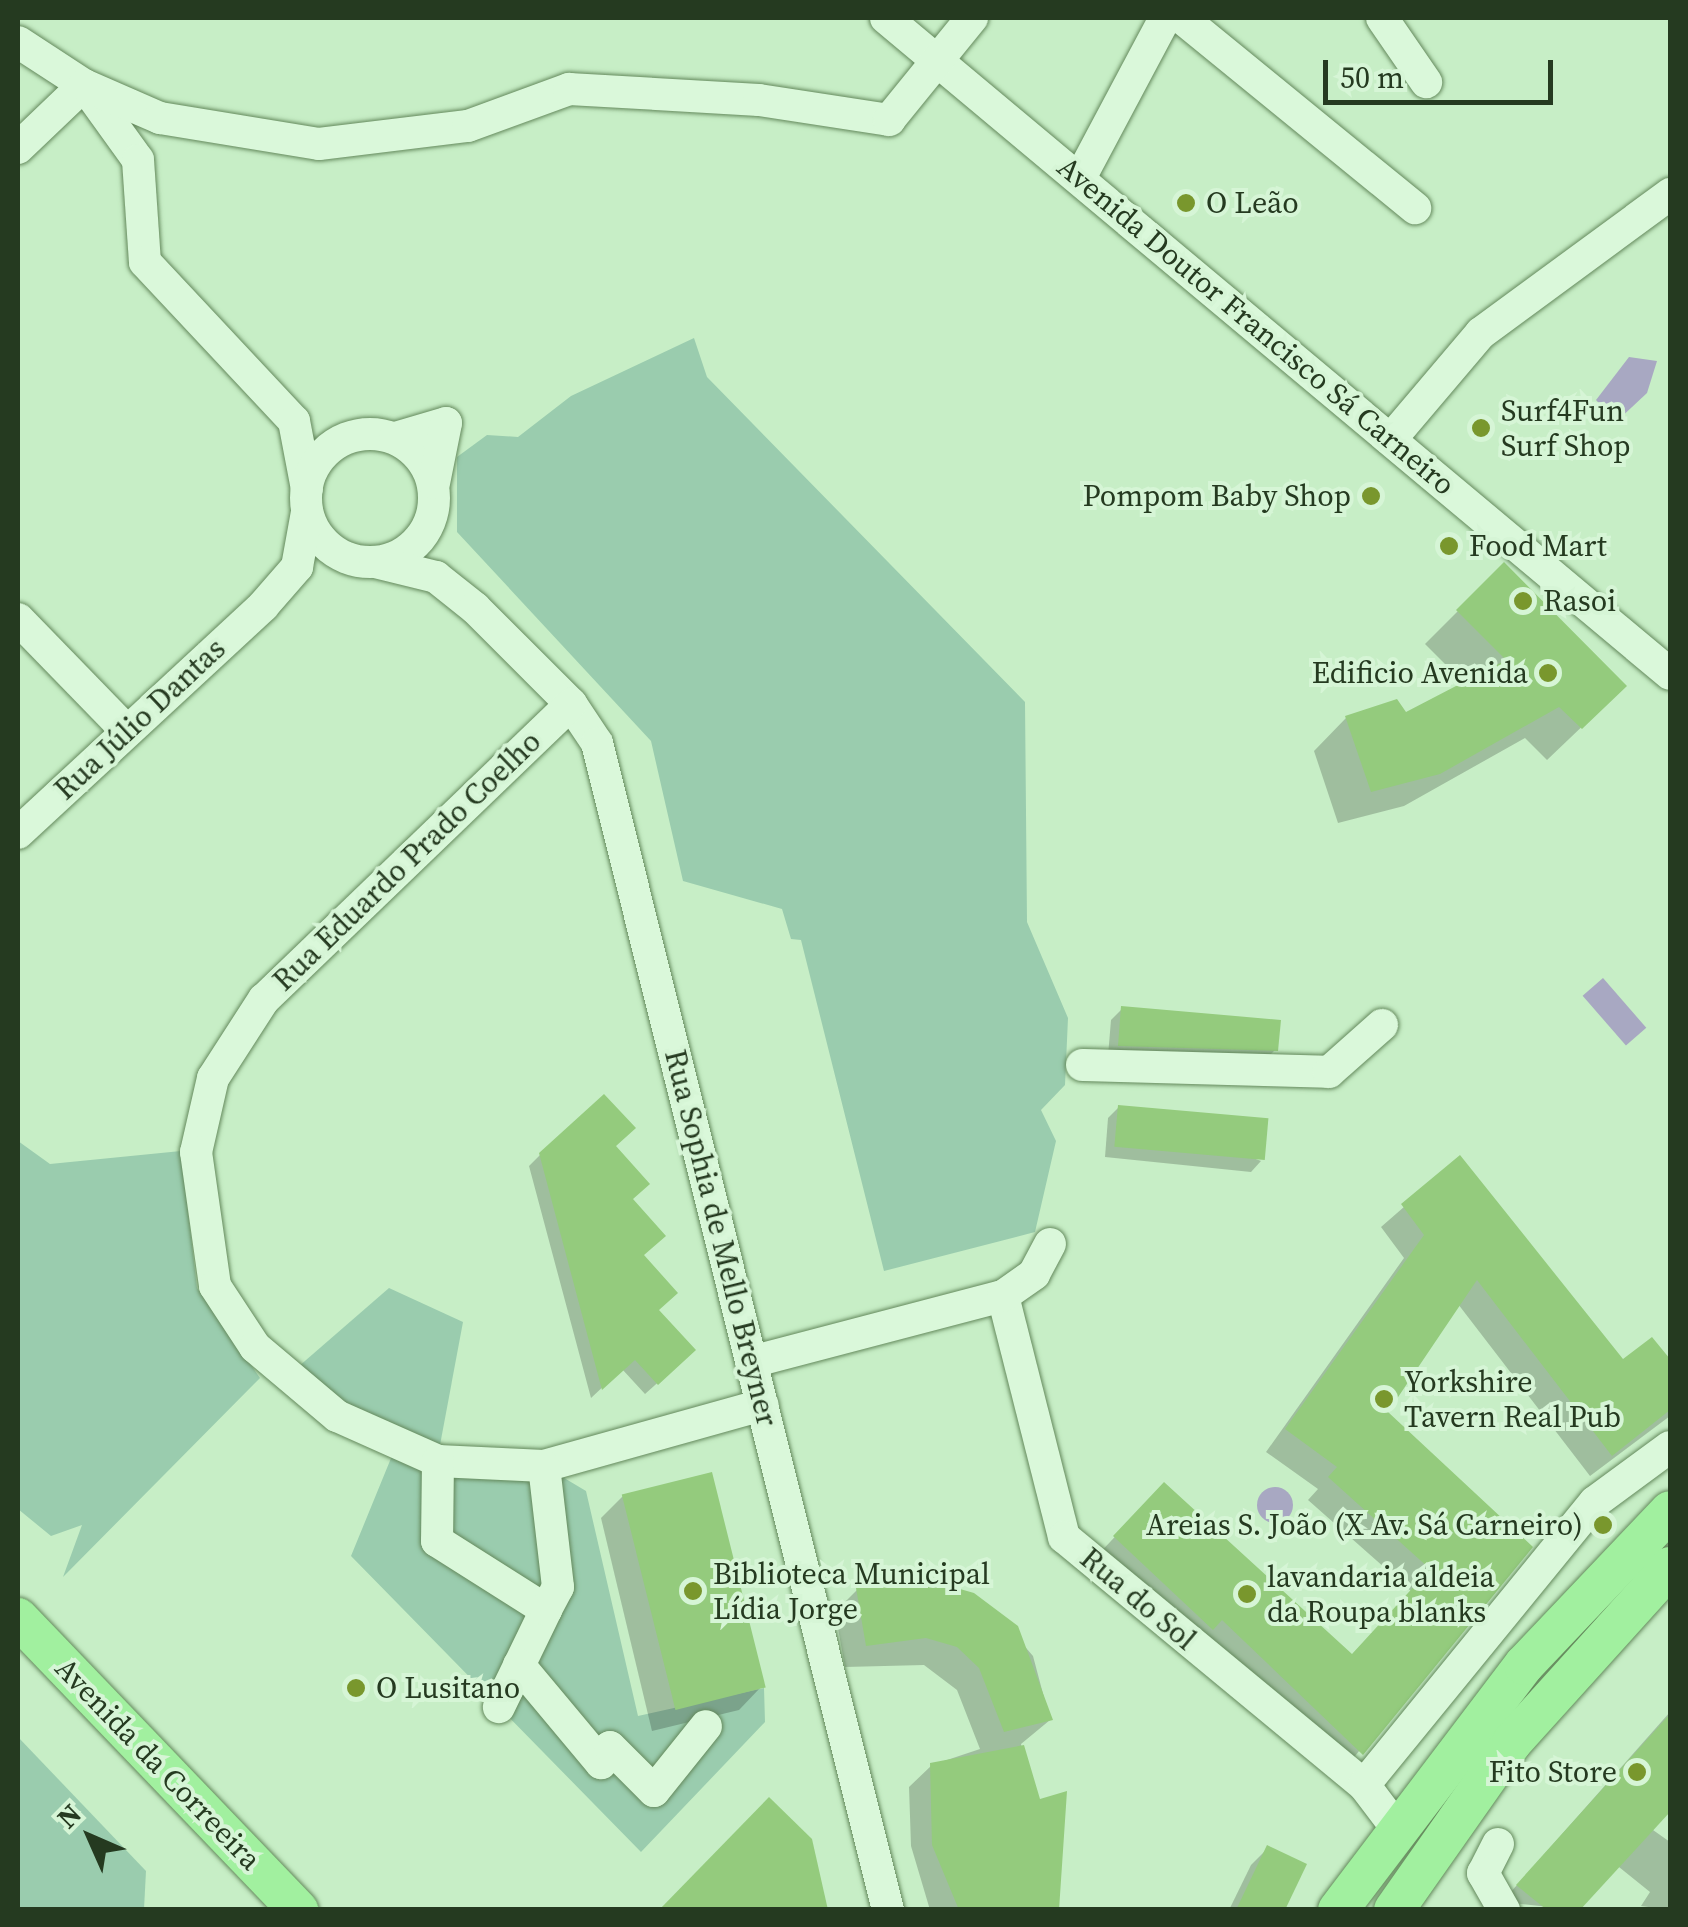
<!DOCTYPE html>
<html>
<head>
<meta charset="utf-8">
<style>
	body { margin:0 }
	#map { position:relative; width:1688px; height:1927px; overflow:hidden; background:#c7eec6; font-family:"Source Serif 4",serif }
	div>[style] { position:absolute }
	.green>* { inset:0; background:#9accae }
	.water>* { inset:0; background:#a8a8c2; transform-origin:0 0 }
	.round { border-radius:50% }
	.shadow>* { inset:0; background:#0003 }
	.building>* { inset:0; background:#94cb7d; transform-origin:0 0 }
	.roads { filter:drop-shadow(0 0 2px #64895c) drop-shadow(0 0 2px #64895c) }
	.minor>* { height:32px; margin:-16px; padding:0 16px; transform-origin:16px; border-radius:16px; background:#daf8da }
	.minor>.ring { margin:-16px; padding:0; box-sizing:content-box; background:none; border:32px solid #daf8da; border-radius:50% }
	.major>* { height:40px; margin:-20px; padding:0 20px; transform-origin:20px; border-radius:20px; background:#a1f09f }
	.dots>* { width:28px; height:28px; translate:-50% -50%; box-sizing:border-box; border:5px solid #d6f5d6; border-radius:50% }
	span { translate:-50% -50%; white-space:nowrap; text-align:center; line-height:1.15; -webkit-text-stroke:8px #d6f5d6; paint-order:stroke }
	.poi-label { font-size:30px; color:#253a20 }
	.left { translate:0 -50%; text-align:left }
	.right { translate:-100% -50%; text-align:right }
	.street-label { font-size:30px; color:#253a20 }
	.frame { position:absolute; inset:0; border:20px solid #253a20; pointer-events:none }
	.north { position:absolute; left:40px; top:1787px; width:100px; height:100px; -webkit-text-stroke:8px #d6f5d6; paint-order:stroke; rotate:315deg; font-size:28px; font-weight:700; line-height:40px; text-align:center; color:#253a20 }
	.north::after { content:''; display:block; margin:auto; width:35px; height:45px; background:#253a20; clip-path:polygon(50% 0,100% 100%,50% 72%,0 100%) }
	.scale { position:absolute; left:1323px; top:60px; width:230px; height:45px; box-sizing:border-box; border:5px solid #253a20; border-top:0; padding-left:12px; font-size:30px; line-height:35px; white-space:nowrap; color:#253a20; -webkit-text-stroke:8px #d6f5d6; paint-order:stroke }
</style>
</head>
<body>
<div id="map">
	<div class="green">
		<i style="clip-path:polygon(694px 338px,707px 377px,1025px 702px,1027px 922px,1068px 1018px,1065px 1085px,1041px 1110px,1056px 1141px,1035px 1232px,884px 1271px,801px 940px,791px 939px,782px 909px,683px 881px,651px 741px,457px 532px,457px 457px,487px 435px,518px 437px,571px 396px)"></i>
		<i style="clip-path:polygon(18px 1141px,50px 1164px,181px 1151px,197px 1288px,260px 1378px,63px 1577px,82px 1525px,51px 1536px,18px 1509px)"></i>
		<i style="clip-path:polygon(389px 1288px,463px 1322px,440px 1445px,339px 1401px,298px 1367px)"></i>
		<i style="clip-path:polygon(396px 1446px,544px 1466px,586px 1491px,638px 1716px,764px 1688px,765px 1722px,641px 1852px,351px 1556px)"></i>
		<i style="clip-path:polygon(18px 1737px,146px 1871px,144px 1909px,18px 1909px)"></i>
	</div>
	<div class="water">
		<i style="clip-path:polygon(1629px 357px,1657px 361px,1647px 393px,1616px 422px,1596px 400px)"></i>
		<i style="left:1603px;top:978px;width:66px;height:27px;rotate:49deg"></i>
		<i class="round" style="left:1257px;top:1487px;width:36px;height:36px"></i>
	</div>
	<div class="shadow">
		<i style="clip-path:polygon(1504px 565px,1591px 718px,1547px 760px,1525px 738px,1404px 806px,1338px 823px,1314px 751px,1346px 718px,1405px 715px,1465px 684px,1425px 644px)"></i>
		<i style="clip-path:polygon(1122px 1009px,1276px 1049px,1265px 1060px,1108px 1056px,1111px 1020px)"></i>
		<i style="clip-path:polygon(1119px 1107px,1261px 1161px,1251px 1172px,1105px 1157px,1108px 1118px)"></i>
		<i style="clip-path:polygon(614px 1146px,656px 1311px,682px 1361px,645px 1394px,622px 1369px,591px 1398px,529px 1166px,540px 1155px)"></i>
		<i style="clip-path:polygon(1459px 1159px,1622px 1362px,1652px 1341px,1670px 1363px,1670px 1416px,1590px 1476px,1458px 1304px,1385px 1413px,1529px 1547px,1340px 1774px,1094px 1559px,1143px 1507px,1351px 1656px,1411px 1591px,1308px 1500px,1318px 1489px,1266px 1452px,1404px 1258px,1381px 1227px)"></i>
		<i style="clip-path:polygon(623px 1496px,761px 1687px,739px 1710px,652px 1731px,601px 1518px)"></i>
		<i style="clip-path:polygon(857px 1590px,988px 1604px,1033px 1656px,1050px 1720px,1021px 1744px,1057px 1910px,930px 1910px,911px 1846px,909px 1787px,932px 1765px,980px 1749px,957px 1690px,924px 1665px,845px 1667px,835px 1612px)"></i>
		<i style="clip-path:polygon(1670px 1712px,1670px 1808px,1653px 1830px,1670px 1842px,1670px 1910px,1641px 1906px,1650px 1892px,1614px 1863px,1577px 1910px,1502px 1902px)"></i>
		<i style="clip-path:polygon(1268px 1848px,1282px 1910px,1229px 1910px,1251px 1865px)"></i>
	</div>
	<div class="building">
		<i style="clip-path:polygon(1504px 562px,1627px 686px,1582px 729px,1559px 707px,1440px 774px,1371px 792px,1345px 716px,1397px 699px,1406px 712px,1506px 660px,1456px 610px)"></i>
		<i style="clip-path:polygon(1121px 1006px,1281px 1020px,1278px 1051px,1118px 1046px)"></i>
		<i style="clip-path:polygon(604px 1094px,636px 1128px,616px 1146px,650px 1184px,633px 1199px,666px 1236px,644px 1255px,678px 1293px,659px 1310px,696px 1350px,658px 1385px,635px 1360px,602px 1390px,539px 1153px)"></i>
		<i style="left:1118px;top:1105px;width:151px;height:42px;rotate:5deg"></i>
		<i style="clip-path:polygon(1460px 1155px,1623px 1359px,1652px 1337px,1670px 1359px,1670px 1410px,1612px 1456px,1477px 1280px,1388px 1412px,1533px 1547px,1363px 1755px,1222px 1620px,1213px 1630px,1113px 1536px,1164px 1482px,1352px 1654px,1430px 1569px,1328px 1477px,1337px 1467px,1285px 1429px,1424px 1235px,1401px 1204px)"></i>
		<i style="left:712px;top:1472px;width:222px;height:93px;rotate:76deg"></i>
		<i style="clip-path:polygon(911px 1575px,974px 1593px,1018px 1626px,1053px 1720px,1004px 1732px,979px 1668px,957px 1647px,926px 1638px,866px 1646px,856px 1588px)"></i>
		<i style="clip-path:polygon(1670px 1714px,1670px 1812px,1580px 1910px,1547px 1910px,1516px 1885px)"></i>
		<i style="clip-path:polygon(1024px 1745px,1040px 1799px,1067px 1791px,1059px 1910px,959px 1910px,932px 1845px,930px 1763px)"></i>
		<i style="clip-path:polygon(769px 1797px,812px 1839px,828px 1910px,659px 1910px)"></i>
		<i style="clip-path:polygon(1267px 1845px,1307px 1864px,1285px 1910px,1236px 1910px)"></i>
	</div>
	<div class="roads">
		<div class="minor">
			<i style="left:886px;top:18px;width:1022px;rotate:39.92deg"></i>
			<i style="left:1182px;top:18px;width:301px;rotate:39.2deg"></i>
			<i style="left:1382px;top:18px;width:78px;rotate:55.5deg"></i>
			<i style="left:18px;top:42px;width:79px;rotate:33.1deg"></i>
			<i style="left:84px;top:85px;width:92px;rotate:54.2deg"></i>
			<i style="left:138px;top:160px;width:102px;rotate:86.1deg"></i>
			<i style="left:145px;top:262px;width:218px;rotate:46.9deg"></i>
			<i style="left:294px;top:421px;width:69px;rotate:79.2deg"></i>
			<i style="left:18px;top:148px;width:91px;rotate:-43.7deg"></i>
			<i style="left:84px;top:85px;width:83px;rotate:23.5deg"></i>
			<i style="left:160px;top:118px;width:161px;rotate:9.3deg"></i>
			<i style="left:319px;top:144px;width:150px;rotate:-6.9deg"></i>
			<i style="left:468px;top:126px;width:108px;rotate:-20.1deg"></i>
			<i style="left:569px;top:89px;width:190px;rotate:3.3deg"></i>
			<i style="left:759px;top:100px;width:132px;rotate:8.7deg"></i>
			<i style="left:889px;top:120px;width:132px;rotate:-50.9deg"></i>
			<i style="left:1080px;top:178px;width:181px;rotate:-62deg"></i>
			<i class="ring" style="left:306px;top:434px;width:96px;height:96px"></i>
			<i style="left:395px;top:438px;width:53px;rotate:-16.4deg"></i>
			<i style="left:446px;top:423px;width:61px;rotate:101.3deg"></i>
			<i style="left:1391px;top:439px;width:139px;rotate:-49.7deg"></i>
			<i style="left:1481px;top:333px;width:235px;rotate:-36.3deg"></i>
			<i style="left:375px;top:562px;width:63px;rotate:13.8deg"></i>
			<i style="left:436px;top:577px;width:50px;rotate:38.5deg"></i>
			<i style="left:475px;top:608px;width:136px;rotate:45deg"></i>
			<i style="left:571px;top:704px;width:47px;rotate:56.3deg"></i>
			<i style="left:597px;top:743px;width:1203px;rotate:76deg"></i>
			<i style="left:18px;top:619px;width:156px;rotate:45.8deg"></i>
			<i style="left:571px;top:704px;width:426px;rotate:136.1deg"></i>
			<i style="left:264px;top:999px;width:94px;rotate:122.8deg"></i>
			<i style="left:213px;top:1078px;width:76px;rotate:102.9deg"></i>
			<i style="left:196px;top:1152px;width:135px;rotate:81.9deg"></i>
			<i style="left:215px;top:1286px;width:73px;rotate:56.7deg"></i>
			<i style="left:255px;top:1347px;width:107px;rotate:40.1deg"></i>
			<i style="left:337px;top:1416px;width:111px;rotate:24deg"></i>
			<i style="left:438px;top:1461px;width:106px;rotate:2.7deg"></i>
			<i style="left:544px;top:1466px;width:227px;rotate:-15.6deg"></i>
			<i style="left:18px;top:833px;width:334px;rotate:-42.8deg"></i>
			<i style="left:263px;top:606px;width:52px;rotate:-48.9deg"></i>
			<i style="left:297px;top:567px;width:56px;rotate:-79.7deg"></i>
			<i style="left:1082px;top:1065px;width:247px;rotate:1.6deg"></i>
			<i style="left:1329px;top:1072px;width:71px;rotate:-41.6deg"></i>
			<i style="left:1003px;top:1296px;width:249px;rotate:75.8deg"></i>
			<i style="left:1064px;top:1537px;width:389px;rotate:39.6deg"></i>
			<i style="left:1364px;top:1785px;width:51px;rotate:52.9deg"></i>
			<i style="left:751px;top:1362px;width:260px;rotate:-14.7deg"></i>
			<i style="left:1003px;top:1296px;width:38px;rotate:-35deg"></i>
			<i style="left:1034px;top:1274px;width:34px;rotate:-62deg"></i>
			<i style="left:438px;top:1461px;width:80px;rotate:90.7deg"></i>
			<i style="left:437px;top:1541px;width:129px;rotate:32.3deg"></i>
			<i style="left:546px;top:1610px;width:108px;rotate:115.9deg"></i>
			<i style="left:544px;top:1466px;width:122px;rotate:83.4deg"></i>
			<i style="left:558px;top:1587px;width:26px;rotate:118deg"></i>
			<i style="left:519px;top:1665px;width:128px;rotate:50.1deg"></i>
			<i style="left:601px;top:1763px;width:18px;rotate:-61deg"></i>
			<i style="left:610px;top:1747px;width:62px;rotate:45deg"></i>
			<i style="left:654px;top:1791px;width:83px;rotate:-51.3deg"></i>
			<i style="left:1364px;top:1785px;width:365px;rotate:-50.8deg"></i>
			<i style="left:1595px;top:1502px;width:93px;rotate:-36.3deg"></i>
			<i style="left:1498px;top:1844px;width:33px;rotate:117deg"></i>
			<i style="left:1483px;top:1873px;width:43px;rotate:60.4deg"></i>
		</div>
		<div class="major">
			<i style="left:18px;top:1618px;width:405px;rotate:46.2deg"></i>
			<i style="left:1338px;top:1910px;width:308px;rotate:-52.8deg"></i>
			<i style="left:1524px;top:1665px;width:212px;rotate:-46.5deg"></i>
			<i style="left:1394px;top:1910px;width:205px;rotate:-54.9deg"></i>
			<i style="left:1512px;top:1742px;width:236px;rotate:-47.9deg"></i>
		</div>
	</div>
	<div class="dots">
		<i style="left:1186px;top:203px;background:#79972d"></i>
		<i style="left:1481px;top:428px;background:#79972d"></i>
		<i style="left:1371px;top:496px;background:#79972d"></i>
		<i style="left:1449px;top:546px;background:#79972d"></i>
		<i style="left:1523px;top:601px;background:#79972d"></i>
		<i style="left:1548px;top:673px;background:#79972d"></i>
		<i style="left:1384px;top:1399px;background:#79972d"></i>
		<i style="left:1603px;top:1525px;background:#79972d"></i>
		<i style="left:693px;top:1591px;background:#79972d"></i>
		<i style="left:1247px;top:1594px;background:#79972d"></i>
		<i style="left:356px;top:1688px;background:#79972d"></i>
		<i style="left:1637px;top:1772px;background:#79972d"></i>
	</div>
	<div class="poi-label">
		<span class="left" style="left:1206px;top:203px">O Leão</span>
		<span class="left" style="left:1501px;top:428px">Surf4Fun<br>Surf Shop</span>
		<span class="right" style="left:1351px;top:496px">Pompom Baby Shop</span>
		<span class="left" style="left:1469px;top:546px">Food Mart</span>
		<span class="left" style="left:1543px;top:601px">Rasoi</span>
		<span class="right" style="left:1528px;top:673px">Edificio Avenida</span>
		<span class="left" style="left:1404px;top:1399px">Yorkshire<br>Tavern Real Pub</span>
		<span class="right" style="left:1583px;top:1525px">Areias S. João (X Av. Sá Carneiro)</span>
		<span class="left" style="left:713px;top:1591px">Biblioteca Municipal<br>Lídia Jorge</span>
		<span class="left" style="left:1267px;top:1594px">lavandaria aldeia<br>da Roupa blanks</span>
		<span class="left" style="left:376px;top:1688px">O Lusitano</span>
		<span class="right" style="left:1617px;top:1772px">Fito Store</span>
	</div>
	<div class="street-label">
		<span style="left:1256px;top:326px;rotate:40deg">Avenida Doutor Francisco Sá Carneiro</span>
		<span style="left:140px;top:719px;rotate:-43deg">Rua Júlio Dantas</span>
		<span style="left:407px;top:861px;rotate:-44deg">Rua Eduardo Prado Coelho</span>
		<span style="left:721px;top:1238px;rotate:76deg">Rua Sophia de Mello Breyner</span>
		<span style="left:1138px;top:1599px;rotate:40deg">Rua do Sol</span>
		<span style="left:158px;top:1764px;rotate:46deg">Avenida da Correeira</span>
	</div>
	<div class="frame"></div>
	<div class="north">N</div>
	<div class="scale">50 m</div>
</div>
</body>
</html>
